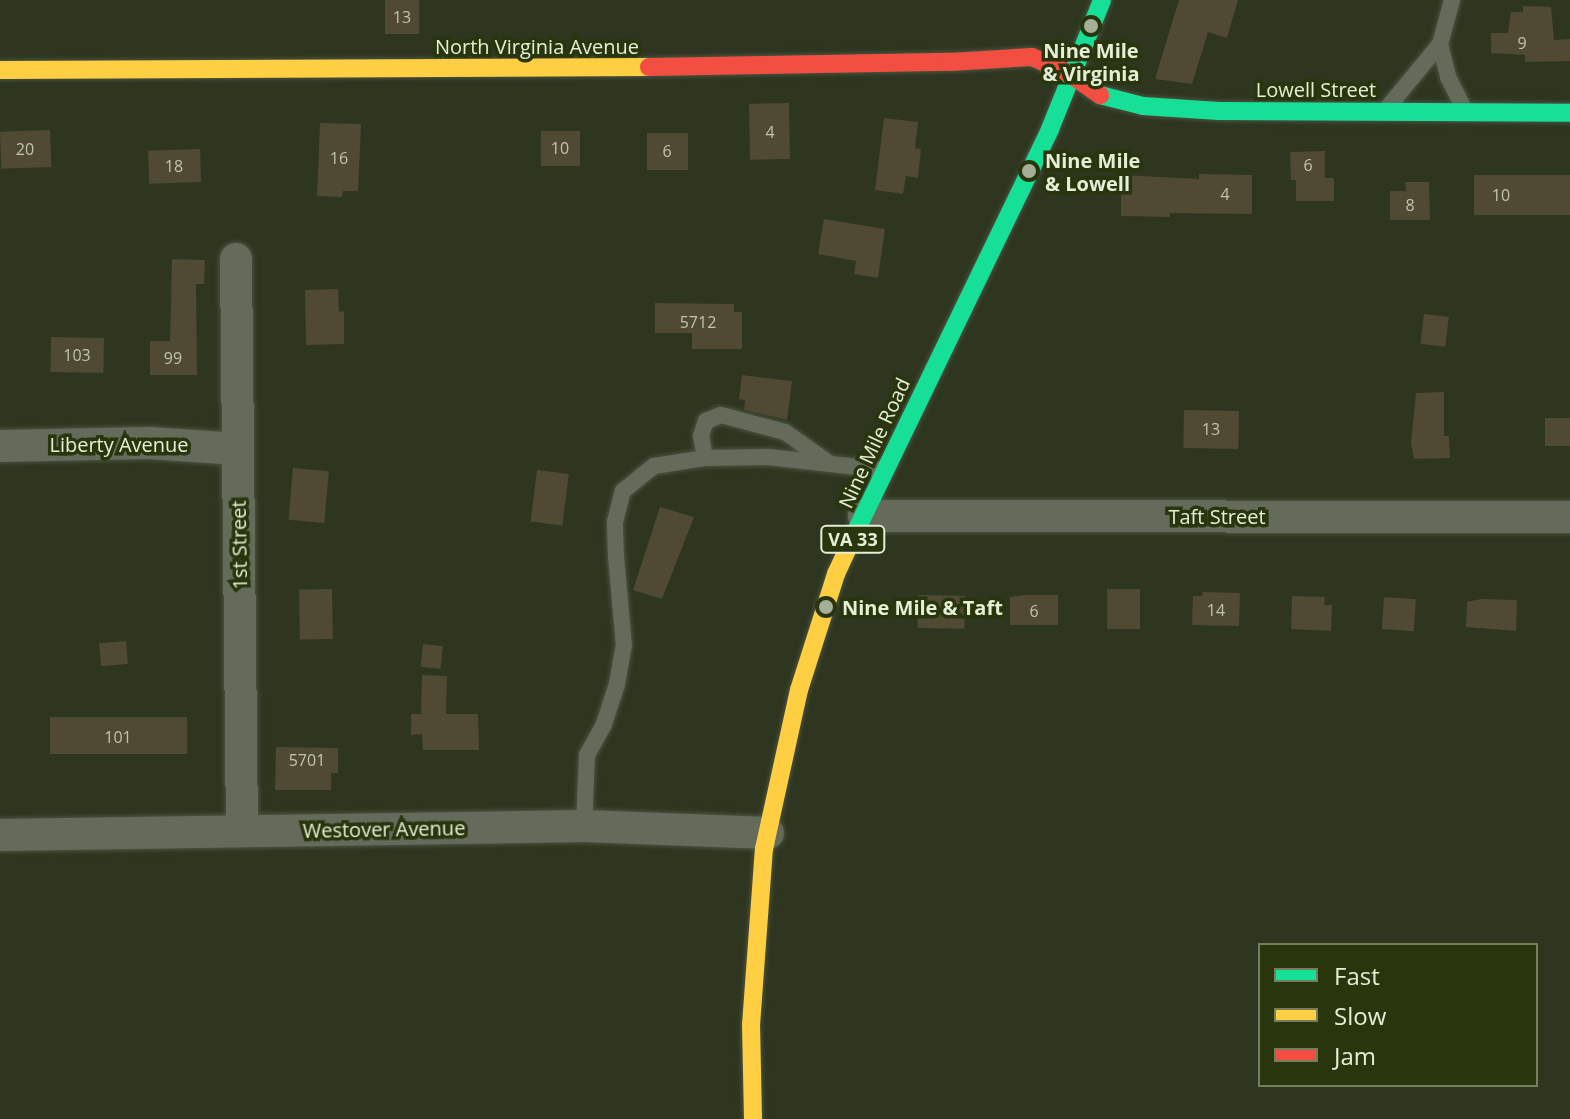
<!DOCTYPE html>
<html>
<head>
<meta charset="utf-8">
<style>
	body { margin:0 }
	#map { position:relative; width:1570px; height:1119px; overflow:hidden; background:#2e3620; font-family:"Open Sans",sans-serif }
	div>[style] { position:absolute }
	.building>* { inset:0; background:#504933; transform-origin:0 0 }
	.roads { filter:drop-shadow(0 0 2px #4b5340) drop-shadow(0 0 2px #4b5340) }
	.lane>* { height:16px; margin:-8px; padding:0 8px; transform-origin:8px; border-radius:8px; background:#656b5b }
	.street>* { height:32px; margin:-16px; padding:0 16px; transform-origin:16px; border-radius:16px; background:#656b5b }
	.fast>* { height:18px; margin:-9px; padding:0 9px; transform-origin:9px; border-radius:9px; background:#16e098 }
	.slow>* { height:18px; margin:-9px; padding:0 9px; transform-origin:9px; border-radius:9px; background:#ffcf43 }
	.jam>* { height:18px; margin:-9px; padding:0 9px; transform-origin:9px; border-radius:9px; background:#f24e42 }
	.dots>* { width:22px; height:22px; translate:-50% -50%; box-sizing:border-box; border:4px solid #29350c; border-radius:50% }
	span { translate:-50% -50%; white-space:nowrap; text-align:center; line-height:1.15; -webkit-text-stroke:7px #29350c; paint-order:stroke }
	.number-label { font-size:16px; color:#c0c5ae }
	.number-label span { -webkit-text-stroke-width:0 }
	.shield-label span { padding:2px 6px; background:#29350c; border:2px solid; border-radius:6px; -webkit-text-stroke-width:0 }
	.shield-label { font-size:18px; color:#e5eed7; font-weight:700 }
	.street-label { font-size:20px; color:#e5eed7 }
	.poi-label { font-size:20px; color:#e5eed7; font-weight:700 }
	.left { translate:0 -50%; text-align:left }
	.legend { position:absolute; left:1258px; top:943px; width:280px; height:144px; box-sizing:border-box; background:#29350c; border:2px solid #747f5d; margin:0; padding:10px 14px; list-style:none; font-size:24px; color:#e5eed7 }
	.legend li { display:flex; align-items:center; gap:16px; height:40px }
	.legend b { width:40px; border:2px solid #747f5d }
</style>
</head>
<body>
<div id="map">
	<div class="building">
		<i style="left:385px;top:0;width:34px;height:34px"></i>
		<i style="clip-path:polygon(1179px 0,1238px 0,1227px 38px,1208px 32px,1192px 84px,1155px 79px)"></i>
		<i style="clip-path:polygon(1523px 6px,1551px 7px,1554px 40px,1570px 39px,1570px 61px,1525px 62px,1525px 55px,1491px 53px,1491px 33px,1508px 33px,1511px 12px,1523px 12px)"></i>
		<i style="left:789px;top:103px;width:56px;height:40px;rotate:89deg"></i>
		<i style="clip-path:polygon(884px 118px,918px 122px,915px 148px,921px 149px,918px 178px,906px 176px,903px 194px,875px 190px)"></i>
		<i style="clip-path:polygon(320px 123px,361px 124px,358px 191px,343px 191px,342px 197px,317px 196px)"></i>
		<i style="left:50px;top:130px;width:37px;height:50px;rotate:88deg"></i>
		<i style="left:541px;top:131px;width:39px;height:35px"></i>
		<i style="left:647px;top:133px;width:41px;height:37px"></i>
		<i style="left:200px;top:149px;width:33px;height:52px;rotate:88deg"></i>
		<i style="clip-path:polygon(1325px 151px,1325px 178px,1334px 178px,1334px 201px,1296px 201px,1296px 180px,1291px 180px,1290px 152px)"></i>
		<i style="clip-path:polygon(1199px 174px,1252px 175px,1252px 214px,1170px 213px,1170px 217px,1121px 216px,1121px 175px,1199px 179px)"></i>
		<i style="left:1474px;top:175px;width:96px;height:40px"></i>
		<i style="clip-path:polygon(1405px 182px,1429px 182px,1430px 220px,1390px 220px,1390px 191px,1406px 191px)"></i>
		<i style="clip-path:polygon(824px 219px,885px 229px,878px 278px,854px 274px,856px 261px,818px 254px)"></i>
		<i style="clip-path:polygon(172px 259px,205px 260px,204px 284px,196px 284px,197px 375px,150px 375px,150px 341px,170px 341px)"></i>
		<i style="clip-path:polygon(338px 289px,339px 312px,344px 311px,344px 344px,306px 345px,305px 290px)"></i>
		<i style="clip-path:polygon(655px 303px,734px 304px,734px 312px,742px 312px,742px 349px,692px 349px,692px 333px,655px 333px)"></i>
		<i style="left:1424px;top:314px;width:25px;height:30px;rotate:7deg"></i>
		<i style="left:51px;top:337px;width:53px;height:35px;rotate:1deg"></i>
		<i style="clip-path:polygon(742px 375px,792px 381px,787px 420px,744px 410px,745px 400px,739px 399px)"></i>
		<i style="clip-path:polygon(1444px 392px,1444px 436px,1449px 436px,1450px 458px,1414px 459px,1411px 443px,1416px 393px)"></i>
		<i style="left:1184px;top:410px;width:55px;height:38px;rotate:1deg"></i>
		<i style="left:1545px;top:418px;width:25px;height:28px"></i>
		<i style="left:293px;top:468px;width:36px;height:52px;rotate:5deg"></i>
		<i style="left:537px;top:470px;width:32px;height:52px;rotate:7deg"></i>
		<i style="clip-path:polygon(660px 507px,694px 517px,662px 599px,633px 590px)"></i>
		<i style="left:332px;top:589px;width:50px;height:33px;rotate:89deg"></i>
		<i style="left:1107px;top:589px;width:33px;height:40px"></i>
		<i style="clip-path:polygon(1203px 592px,1240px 593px,1239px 626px,1192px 625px,1193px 596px,1202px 596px)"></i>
		<i style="left:918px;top:595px;width:47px;height:33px;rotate:1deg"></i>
		<i style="clip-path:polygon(1024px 595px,1058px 595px,1058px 625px,1010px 625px,1010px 597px)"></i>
		<i style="clip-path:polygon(1292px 596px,1325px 597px,1324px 605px,1332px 605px,1331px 631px,1291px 629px)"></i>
		<i style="left:1384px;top:597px;width:32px;height:32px;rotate:4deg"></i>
		<i style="clip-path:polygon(1481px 599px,1517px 600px,1516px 631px,1466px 627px,1467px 602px)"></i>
		<i style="left:126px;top:641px;width:23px;height:27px;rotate:85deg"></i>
		<i style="left:423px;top:644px;width:20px;height:23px;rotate:6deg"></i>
		<i style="clip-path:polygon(422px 675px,447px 676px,446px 714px,478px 714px,479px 750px,423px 750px,422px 734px,411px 735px,411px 714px,421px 714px)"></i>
		<i style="left:187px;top:717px;width:37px;height:137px;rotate:90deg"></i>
		<i style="clip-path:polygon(276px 747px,338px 748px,338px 773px,331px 773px,331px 790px,275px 790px)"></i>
	</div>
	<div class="roads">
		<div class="lane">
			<i style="left:1440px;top:44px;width:46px;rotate:-74.7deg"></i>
			<i style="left:1388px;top:107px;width:82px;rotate:-50.5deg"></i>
			<i style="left:1440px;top:44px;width:34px;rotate:76deg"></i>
			<i style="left:1448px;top:77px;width:34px;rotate:63deg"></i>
			<i style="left:705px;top:458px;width:22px;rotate:-100deg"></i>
			<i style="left:701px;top:436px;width:16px;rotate:-72deg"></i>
			<i style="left:706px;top:421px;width:16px;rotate:-22deg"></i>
			<i style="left:721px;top:415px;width:66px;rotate:14.9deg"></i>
			<i style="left:785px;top:432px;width:50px;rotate:35.3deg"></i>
			<i style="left:584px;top:826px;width:71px;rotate:-87.6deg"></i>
			<i style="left:587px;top:755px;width:35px;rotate:-61deg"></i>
			<i style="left:604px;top:724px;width:42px;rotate:-72deg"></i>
			<i style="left:617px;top:684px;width:39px;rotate:-80deg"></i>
			<i style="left:624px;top:646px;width:90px;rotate:-95.1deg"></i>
			<i style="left:616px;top:556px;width:34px;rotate:-92deg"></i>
			<i style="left:615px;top:522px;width:32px;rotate:-76deg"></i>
			<i style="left:623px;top:491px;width:40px;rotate:-39deg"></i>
			<i style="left:654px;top:466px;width:52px;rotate:-8.9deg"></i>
			<i style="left:705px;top:458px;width:63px;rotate:-0.9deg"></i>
			<i style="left:768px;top:457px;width:117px;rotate:6.4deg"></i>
		</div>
		<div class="street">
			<i style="left:236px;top:259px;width:572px;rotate:89.4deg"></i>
			<i style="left:0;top:446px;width:149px;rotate:-1.2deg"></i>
			<i style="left:149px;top:443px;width:89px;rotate:3.9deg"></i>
			<i style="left:864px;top:516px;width:706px;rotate:0.08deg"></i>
			<i style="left:0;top:835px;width:584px;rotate:-0.88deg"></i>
			<i style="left:584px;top:826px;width:184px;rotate:2.2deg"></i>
		</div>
		<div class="fast">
			<i style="left:1100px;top:95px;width:44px;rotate:14.3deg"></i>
			<i style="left:1143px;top:106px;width:76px;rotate:3.8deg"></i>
			<i style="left:1219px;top:111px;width:351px;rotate:0.3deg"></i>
			<i style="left:854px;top:535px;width:451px;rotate:-64.2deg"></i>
			<i style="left:1050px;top:129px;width:139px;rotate:-68deg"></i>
		</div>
		<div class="slow">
			<i style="left:0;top:70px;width:649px;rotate:-0.26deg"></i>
			<i style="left:753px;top:1119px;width:94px;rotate:-91.2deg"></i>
			<i style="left:751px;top:1025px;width:176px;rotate:-85.8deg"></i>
			<i style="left:764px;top:849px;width:163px;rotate:-77.6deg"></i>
			<i style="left:799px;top:690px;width:122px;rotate:-72.3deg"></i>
			<i style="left:836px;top:574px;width:43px;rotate:-65.2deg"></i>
		</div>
		<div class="jam">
			<i style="left:649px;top:67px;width:301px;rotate:-1deg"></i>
			<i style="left:950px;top:62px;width:82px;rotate:-3.5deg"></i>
			<i style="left:1032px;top:57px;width:42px;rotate:24.1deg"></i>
			<i style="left:1070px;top:74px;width:37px;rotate:35deg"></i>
		</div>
	</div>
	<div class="dots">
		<i style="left:1091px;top:26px;background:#a5ae97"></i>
		<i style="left:1029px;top:171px;background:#a5ae97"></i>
		<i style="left:826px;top:607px;background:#a5ae97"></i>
	</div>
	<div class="number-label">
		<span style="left:402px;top:17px">13</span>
		<span style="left:1522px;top:43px">9</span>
		<span style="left:770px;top:132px">4</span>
		<span style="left:560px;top:148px">10</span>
		<span style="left:25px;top:149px">20</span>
		<span style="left:667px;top:151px">6</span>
		<span style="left:339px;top:158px">16</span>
		<span style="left:1308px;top:165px">6</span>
		<span style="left:174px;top:166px">18</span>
		<span style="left:1225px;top:194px">4</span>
		<span style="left:1501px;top:195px">10</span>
		<span style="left:1410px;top:205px">8</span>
		<span style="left:698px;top:322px">5712</span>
		<span style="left:77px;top:355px">103</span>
		<span style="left:173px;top:358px">99</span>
		<span style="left:1211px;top:429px">13</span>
		<span style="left:1216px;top:610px">14</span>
		<span style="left:1034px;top:611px">6</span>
		<span style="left:118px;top:737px">101</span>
		<span style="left:307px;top:760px">5701</span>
	</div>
	<div class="shield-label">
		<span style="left:853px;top:539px">VA 33</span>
	</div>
	<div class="street-label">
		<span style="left:537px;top:46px">North Virginia Avenue</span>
		<span style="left:1316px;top:89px">Lowell Street</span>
		<span style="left:874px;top:443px;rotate:-65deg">Nine Mile Road</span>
		<span style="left:119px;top:444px">Liberty Avenue</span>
		<span style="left:1217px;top:516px">Taft Street</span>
		<span style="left:239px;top:545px;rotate:-91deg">1st Street</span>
		<span style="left:384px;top:829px;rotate:-1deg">Westover Avenue</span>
	</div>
	<div class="poi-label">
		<span style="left:1091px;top:62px">Nine Mile<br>&amp; Virginia</span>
		<span class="left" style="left:1045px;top:172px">Nine Mile<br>&amp; Lowell</span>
		<span class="left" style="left:842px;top:607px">Nine Mile &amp; Taft</span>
	</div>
	<ul class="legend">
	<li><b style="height:10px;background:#16e098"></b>Fast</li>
	<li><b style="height:10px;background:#ffcf43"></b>Slow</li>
	<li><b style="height:10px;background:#f24e42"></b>Jam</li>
	</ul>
</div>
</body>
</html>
